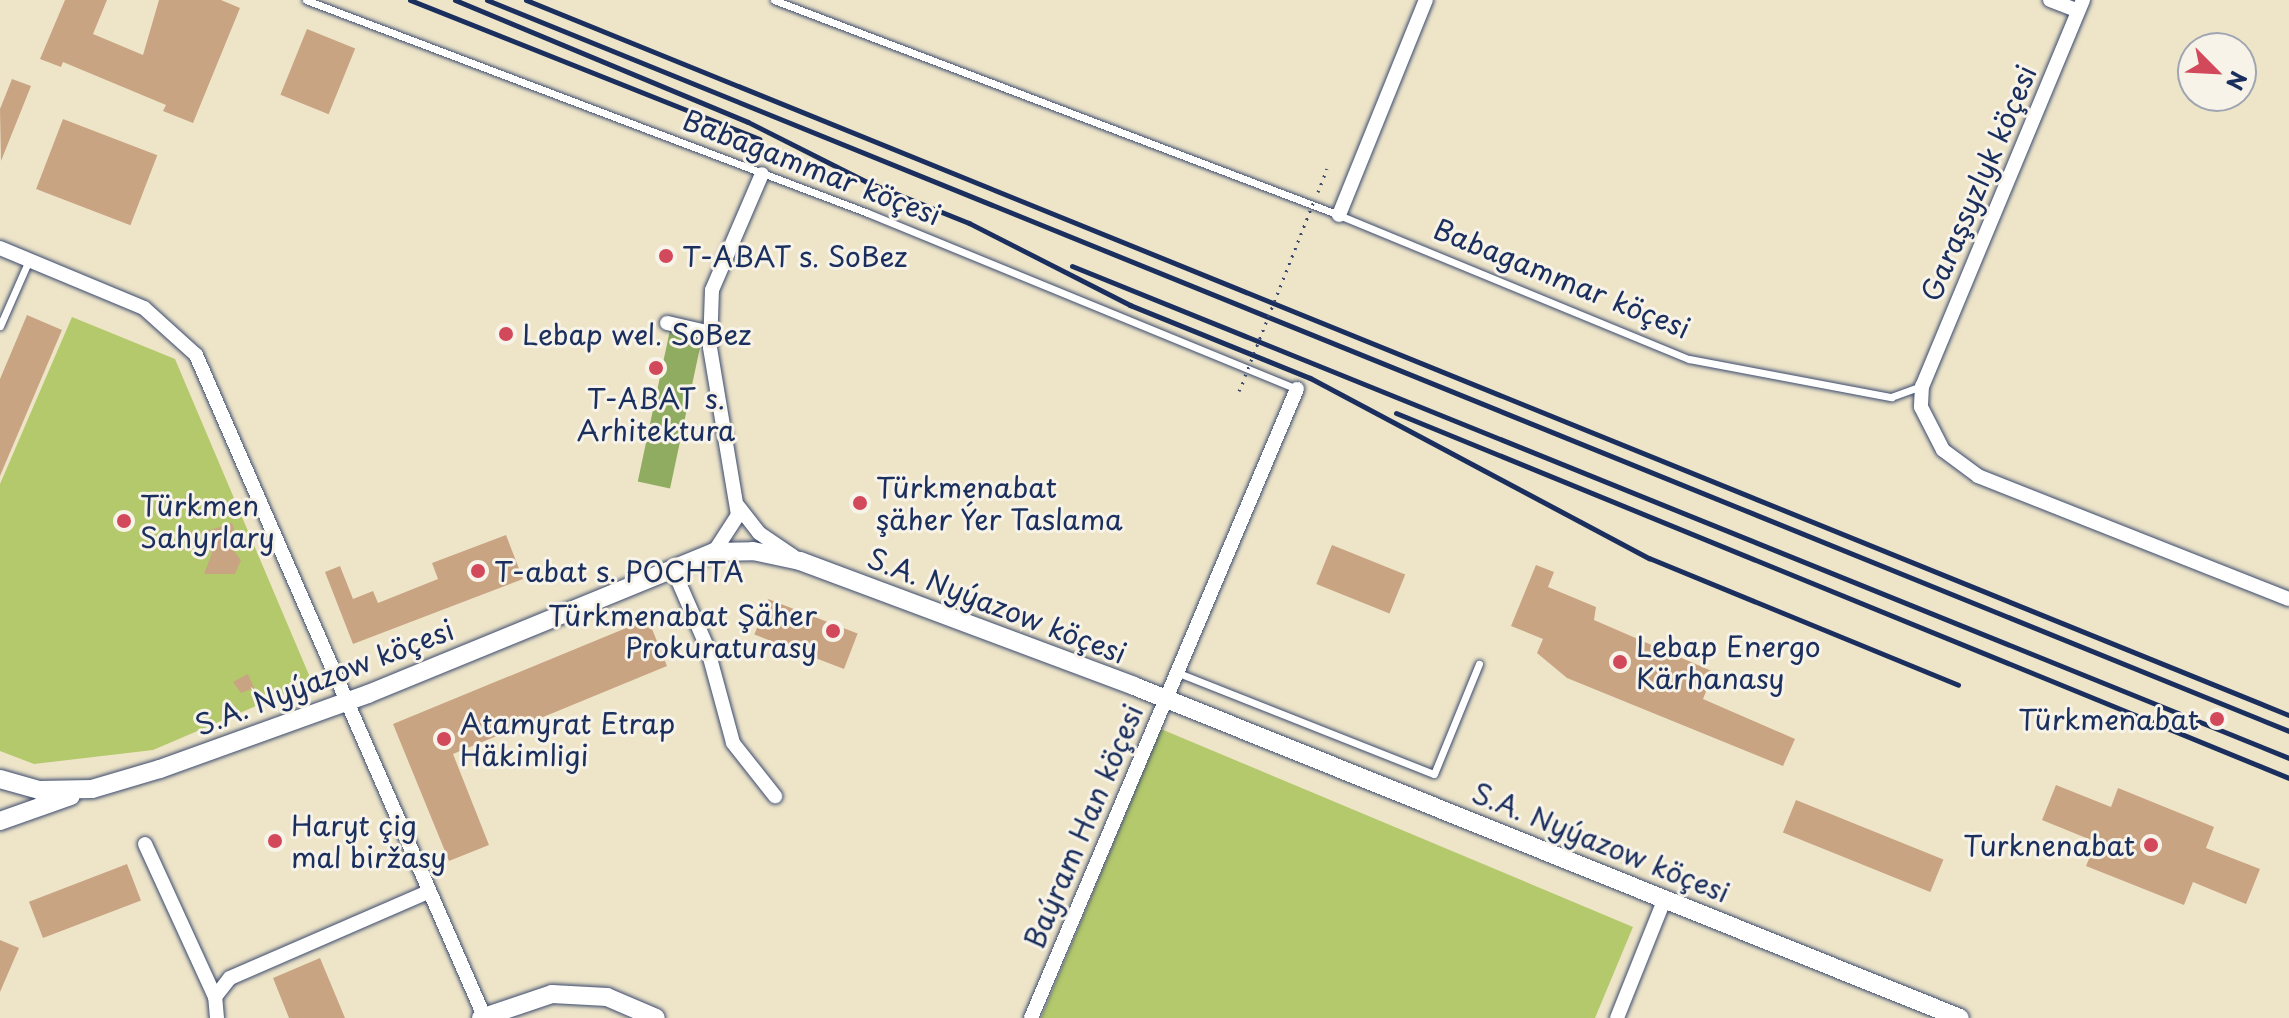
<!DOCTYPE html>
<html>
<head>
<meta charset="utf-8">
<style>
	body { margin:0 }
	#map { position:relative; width:2289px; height:1018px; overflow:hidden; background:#eee5c9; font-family:"Playpen Sans",sans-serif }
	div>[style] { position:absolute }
	.green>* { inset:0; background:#b4c86c }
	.forest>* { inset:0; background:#8fac60; transform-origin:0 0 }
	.building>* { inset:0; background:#c9a483; transform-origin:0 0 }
	.path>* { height:3px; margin-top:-1.5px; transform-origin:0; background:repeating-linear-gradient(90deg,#3b4a6e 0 2px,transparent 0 8px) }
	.roads { filter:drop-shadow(0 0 2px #3b4a6e) drop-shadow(0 0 2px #3b4a6e) }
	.service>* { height:7px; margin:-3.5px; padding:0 3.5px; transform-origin:3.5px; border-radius:3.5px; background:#fff }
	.minor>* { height:14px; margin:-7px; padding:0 7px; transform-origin:7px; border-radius:7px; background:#fff }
	.tertiary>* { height:18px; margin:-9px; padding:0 9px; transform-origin:9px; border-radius:9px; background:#fff }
	.rail>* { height:5px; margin:-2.5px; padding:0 2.5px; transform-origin:2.5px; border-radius:2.5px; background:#1b2f5e }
	.path-bridge>* { height:3px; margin-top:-1.5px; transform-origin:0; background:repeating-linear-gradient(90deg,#3b4a6e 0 2px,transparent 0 8px) }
	.dots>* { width:22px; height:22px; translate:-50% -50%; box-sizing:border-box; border:4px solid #f7f3e8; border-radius:50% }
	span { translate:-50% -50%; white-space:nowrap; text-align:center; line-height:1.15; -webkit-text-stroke:6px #f7f3e8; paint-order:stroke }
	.street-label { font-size:28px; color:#1b2f5e }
	.poi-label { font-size:28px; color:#1b2f5e }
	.left { translate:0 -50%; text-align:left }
	.right { translate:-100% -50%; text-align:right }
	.north { position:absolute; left:2177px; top:32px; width:80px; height:80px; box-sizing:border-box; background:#f7f3e8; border:2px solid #9fa5b1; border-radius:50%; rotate:114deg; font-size:22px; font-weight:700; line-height:32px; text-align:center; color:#1b2f5e }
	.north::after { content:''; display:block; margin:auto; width:28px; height:36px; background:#d1495b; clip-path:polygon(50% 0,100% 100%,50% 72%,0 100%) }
</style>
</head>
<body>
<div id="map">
	<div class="green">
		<i style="clip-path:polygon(72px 317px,175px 359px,312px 682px,153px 750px,34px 764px,0 751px,0 484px)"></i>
		<i style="clip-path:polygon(1161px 729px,1633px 927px,1595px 1018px,1041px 1018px)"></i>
	</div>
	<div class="forest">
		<i style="left:670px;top:330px;width:33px;height:155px;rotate:12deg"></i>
	</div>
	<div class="building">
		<i style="clip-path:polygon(65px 0,107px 0,93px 34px,143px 55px,159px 0,221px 0,240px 8px,193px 123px,163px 111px,166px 105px,63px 62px,61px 67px,40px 59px)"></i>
		<i style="left:307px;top:29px;width:52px;height:71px;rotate:22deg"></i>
		<i style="clip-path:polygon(12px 79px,31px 86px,1px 161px,0 109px)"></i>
		<i style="left:63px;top:119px;width:101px;height:75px;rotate:21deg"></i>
		<i style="clip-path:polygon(27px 315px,62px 330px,0 476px,0 379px)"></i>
		<i style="clip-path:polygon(232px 523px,239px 544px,231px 547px,241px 560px,235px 574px,204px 574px,212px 553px,207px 531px)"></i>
		<i style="clip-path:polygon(506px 535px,523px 579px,353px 644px,325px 572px,340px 566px,353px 599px,373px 591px,378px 603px,438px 579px,432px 563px)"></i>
		<i style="left:1332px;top:545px;width:79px;height:42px;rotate:22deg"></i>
		<i style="clip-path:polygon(1536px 565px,1554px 572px,1548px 587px,1596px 607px,1594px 620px,1714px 672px,1703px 699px,1795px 739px,1783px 766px,1567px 678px,1537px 653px,1543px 639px,1511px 626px)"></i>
		<i style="left:768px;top:599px;width:96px;height:38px;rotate:21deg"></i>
		<i style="clip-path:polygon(648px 619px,667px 666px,453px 754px,489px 845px,449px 861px,393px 724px)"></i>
		<i style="clip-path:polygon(248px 674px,254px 688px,241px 693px,233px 682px)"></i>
		<i style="clip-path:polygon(2056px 785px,2111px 807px,2118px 788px,2214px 827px,2206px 848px,2260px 869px,2246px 904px,2193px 882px,2184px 905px,2086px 866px,2096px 842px,2042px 820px)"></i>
		<i style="left:1796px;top:800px;width:159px;height:35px;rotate:22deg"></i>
		<i style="left:127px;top:864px;width:39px;height:105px;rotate:69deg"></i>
		<i style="clip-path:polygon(0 940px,19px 948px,0 992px)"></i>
		<i style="clip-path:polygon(320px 958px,345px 1018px,289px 1018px,273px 978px)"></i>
	</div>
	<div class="path">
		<i style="left:1318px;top:192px;width:25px;rotate:-69deg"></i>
		<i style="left:1239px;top:391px;width:12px;rotate:-66deg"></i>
	</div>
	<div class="roads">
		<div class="service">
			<i style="left:306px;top:0;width:601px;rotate:20.76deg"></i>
			<i style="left:868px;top:213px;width:464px;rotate:22.3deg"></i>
			<i style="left:774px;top:0;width:605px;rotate:20.83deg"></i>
			<i style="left:1339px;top:215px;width:378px;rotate:22.4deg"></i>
			<i style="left:1689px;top:359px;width:206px;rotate:10.7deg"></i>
			<i style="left:1891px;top:397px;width:33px;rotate:-20deg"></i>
			<i style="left:0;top:326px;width:72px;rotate:-66.3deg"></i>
			<i style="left:1176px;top:672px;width:277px;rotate:21.6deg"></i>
			<i style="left:1434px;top:774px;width:119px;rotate:-67.8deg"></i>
		</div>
		<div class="minor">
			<i style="left:2050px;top:0;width:30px;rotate:21deg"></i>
			<i style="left:2083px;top:0;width:418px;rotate:112.6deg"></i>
			<i style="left:1922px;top:386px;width:21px;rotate:93deg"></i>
			<i style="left:1921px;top:407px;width:48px;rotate:62.9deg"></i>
			<i style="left:1943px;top:450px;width:44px;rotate:36.6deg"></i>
			<i style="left:1978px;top:476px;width:334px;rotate:21.6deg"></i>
			<i style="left:1339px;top:215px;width:232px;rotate:-68deg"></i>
			<i style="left:0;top:248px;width:156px;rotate:22.6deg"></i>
			<i style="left:144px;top:308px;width:70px;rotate:42.1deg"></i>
			<i style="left:196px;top:355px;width:721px;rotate:66.46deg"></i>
			<i style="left:667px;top:323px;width:45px;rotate:12.8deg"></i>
			<i style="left:738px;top:506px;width:34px;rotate:52deg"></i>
			<i style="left:759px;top:533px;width:41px;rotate:34.1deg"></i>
			<i style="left:714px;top:552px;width:44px;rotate:-57deg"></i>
			<i style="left:738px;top:515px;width:170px;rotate:-99.5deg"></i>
			<i style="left:710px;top:347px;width:57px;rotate:-88deg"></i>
			<i style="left:712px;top:290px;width:126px;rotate:-66.7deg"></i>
			<i style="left:673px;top:569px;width:85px;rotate:66.4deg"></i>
			<i style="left:707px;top:647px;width:99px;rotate:74.8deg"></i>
			<i style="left:733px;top:743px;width:68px;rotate:51.6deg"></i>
			<i style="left:145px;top:844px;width:168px;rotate:65.4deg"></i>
			<i style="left:217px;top:1018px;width:21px;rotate:-95deg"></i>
			<i style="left:215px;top:997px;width:24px;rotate:-52deg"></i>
			<i style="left:230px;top:978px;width:216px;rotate:-23.5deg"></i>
			<i style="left:1031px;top:1018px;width:683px;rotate:-67.08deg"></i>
			<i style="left:1617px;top:1018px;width:129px;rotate:-68.2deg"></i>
		</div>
		<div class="tertiary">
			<i style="left:0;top:779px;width:41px;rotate:15.8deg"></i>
			<i style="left:39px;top:790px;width:53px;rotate:-1.1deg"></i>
			<i style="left:92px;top:789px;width:71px;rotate:-16.4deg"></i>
			<i style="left:160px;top:769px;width:221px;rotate:-19.8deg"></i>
			<i style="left:368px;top:694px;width:374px;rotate:-22.3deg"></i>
			<i style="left:714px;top:552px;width:39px;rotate:-1deg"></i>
			<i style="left:753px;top:551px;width:48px;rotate:12deg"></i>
			<i style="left:800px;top:561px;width:357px;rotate:20.5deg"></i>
			<i style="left:1134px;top:686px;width:890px;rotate:21.9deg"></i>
			<i style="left:0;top:821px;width:75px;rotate:-19.4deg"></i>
			<i style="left:481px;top:1018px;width:75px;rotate:-18.7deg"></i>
			<i style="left:552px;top:994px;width:55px;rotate:3.1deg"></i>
			<i style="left:607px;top:997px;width:53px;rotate:23.2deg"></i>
		</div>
	</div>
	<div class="rail">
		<i style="left:410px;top:0;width:376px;rotate:21.7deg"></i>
		<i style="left:455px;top:0;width:317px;rotate:22.6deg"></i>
		<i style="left:748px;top:122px;width:133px;rotate:26.8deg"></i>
		<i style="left:867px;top:182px;width:110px;rotate:21.9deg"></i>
		<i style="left:969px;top:223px;width:181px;rotate:27deg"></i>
		<i style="left:1130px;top:305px;width:194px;rotate:22.1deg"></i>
		<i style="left:1310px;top:378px;width:384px;rotate:28deg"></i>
		<i style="left:1649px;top:558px;width:334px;rotate:22.3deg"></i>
		<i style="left:487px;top:0;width:1945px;rotate:22.08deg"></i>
		<i style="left:526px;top:0;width:1902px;rotate:22.08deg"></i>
		<i style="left:1072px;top:266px;width:1313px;rotate:22.01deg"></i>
		<i style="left:1396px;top:413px;width:965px;rotate:22.23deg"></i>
	</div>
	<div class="path-bridge">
		<i style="left:1245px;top:376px;width:191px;rotate:-68.5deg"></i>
	</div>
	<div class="dots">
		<i style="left:666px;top:256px;background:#d1495b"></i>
		<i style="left:506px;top:334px;background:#d1495b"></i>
		<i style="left:656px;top:368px;background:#d1495b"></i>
		<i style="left:860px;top:503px;background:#d1495b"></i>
		<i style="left:124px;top:521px;background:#d1495b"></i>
		<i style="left:478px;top:571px;background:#d1495b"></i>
		<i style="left:833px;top:631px;background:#d1495b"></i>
		<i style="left:1620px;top:662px;background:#d1495b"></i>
		<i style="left:2217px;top:719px;background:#d1495b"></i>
		<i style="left:444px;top:739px;background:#d1495b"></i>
		<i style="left:275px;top:841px;background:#d1495b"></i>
		<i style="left:2151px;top:845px;background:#d1495b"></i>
	</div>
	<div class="street-label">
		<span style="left:812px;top:167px;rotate:21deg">Babagammar köçesi</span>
		<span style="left:1978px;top:183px;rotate:-67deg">Garaşsyzlyk köçesi</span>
		<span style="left:1562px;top:278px;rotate:22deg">Babagammar köçesi</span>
		<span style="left:997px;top:605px;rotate:21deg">S.A. Nyýazow köçesi</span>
		<span style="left:324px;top:677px;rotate:-21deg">S.A. Nyýazow köçesi</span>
		<span style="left:1083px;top:826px;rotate:-67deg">Baýram Han köçesi</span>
		<span style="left:1601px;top:842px;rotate:22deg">S.A. Nyýazow köçesi</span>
	</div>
	<div class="poi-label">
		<span class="left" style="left:682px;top:256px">T-ABAT s. SoBez</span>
		<span class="left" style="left:522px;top:334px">Lebap wel. SoBez</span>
		<span style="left:656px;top:414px">T-ABAT s.<br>Arhitektura</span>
		<span class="left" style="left:876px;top:503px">Türkmenabat<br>şäher Ýer Taslama</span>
		<span class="left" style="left:140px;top:521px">Türkmen<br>Sahyrlary</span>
		<span class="left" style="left:494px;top:571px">T-abat s. POCHTA</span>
		<span class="right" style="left:817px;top:631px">Türkmenabat Şäher<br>Prokuraturasy</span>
		<span class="left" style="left:1636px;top:662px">Lebap Energo<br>Kärhanasy</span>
		<span class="right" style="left:2199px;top:719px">Türkmenabat</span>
		<span class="left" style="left:460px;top:739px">Atamyrat Etrap<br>Häkimligi</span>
		<span class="left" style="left:291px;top:841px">Haryt çig<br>mal biržasy</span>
		<span class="right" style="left:2135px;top:845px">Turknenabat</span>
	</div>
	<div class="north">N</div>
</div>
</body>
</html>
